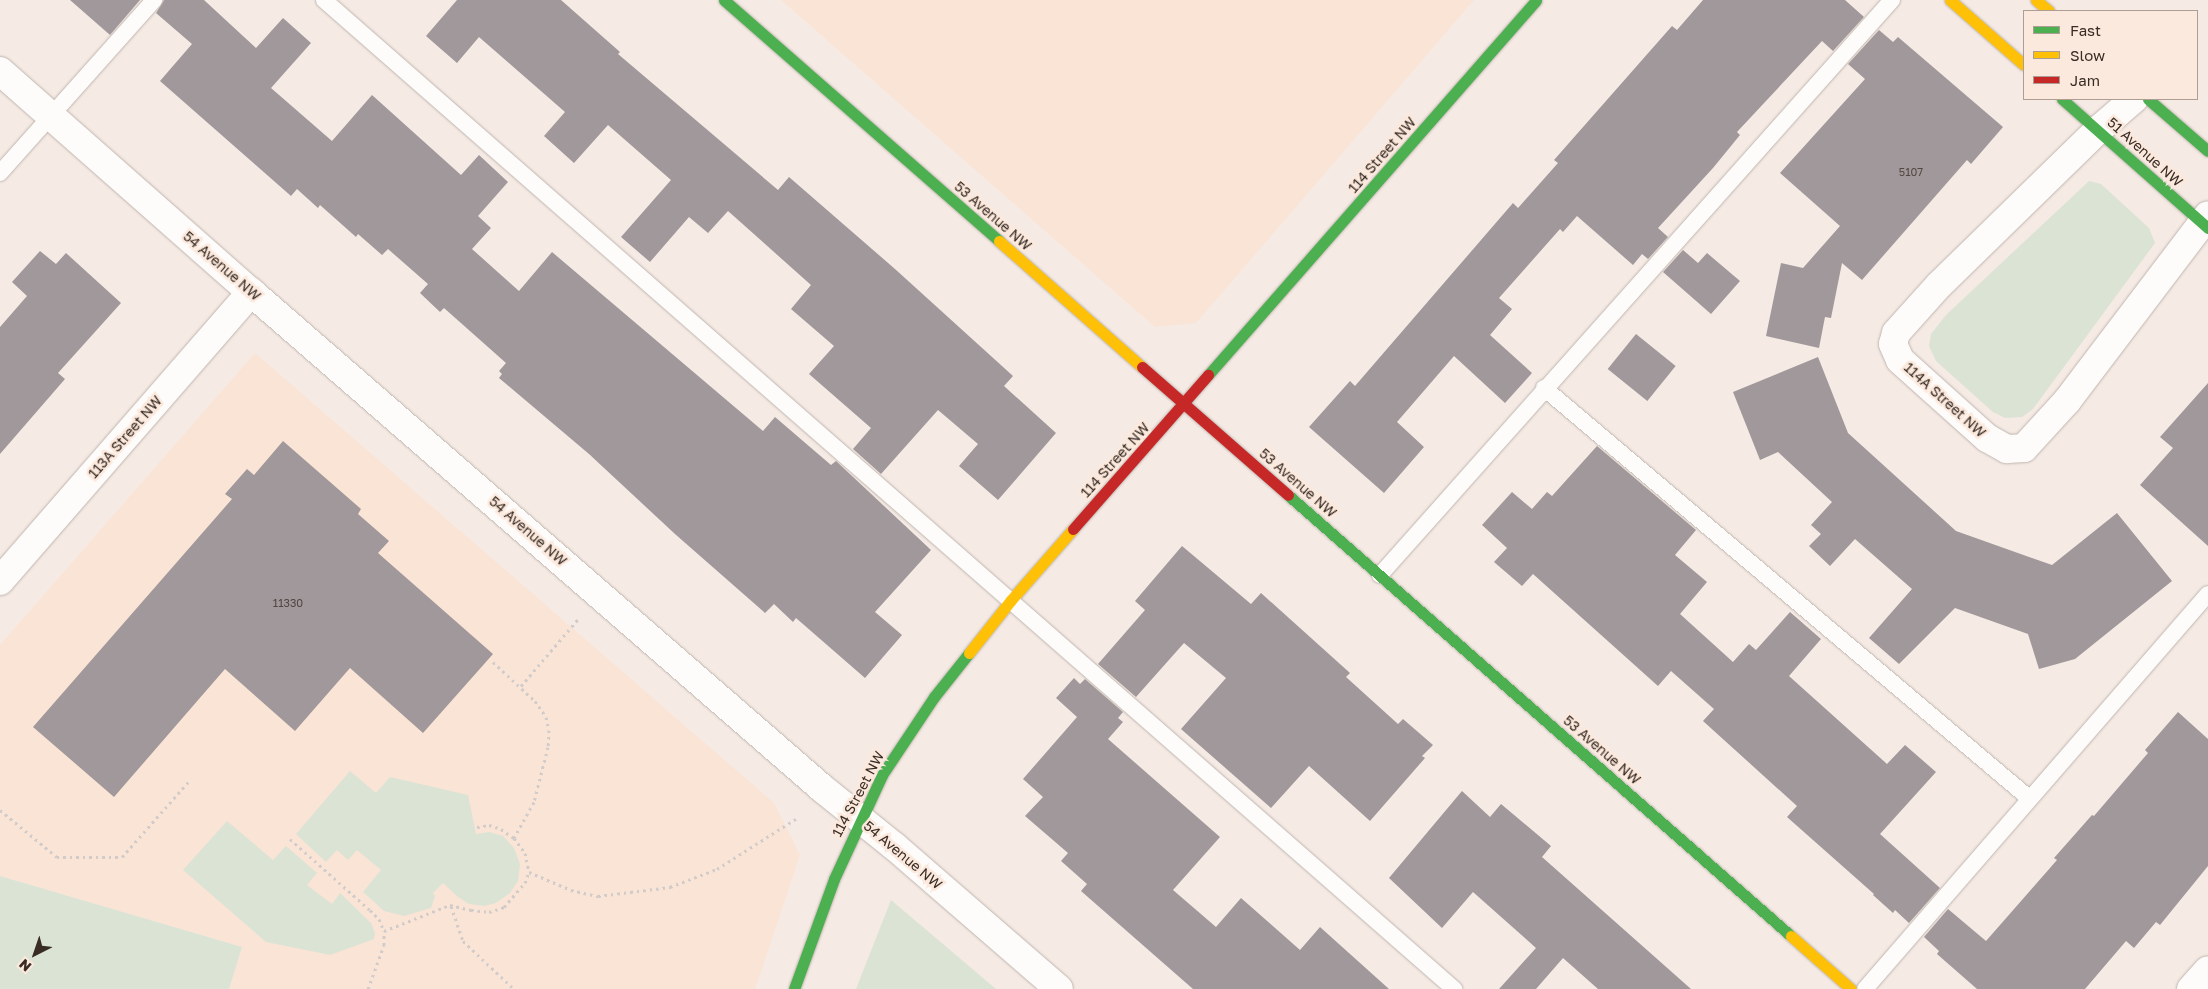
<!DOCTYPE html>
<html>
<head>
<meta charset="utf-8">
<style>
	body { margin:0 }
	#map { position:relative; width:2208px; height:989px; overflow:hidden; background:#f5eae4; font-family:"Golos Text",sans-serif }
	div>[style] { position:absolute }
	.built>* { inset:0; background:#fae4d6 }
	.green>* { inset:0; background:#dbe3d5 }
	.building>* { inset:0; background:#a0989a; transform-origin:0 0 }
	.path>* { height:3px; margin-top:-1.5px; transform-origin:0; background:repeating-linear-gradient(90deg,#d1cbca 0 2.5px,transparent 0 6.5px) }
	.roads { filter:drop-shadow(0 0 1px #bfb5ae) drop-shadow(0 0 1px #bfb5ae) }
	.lane>* { height:16px; margin:-8px; padding:0 8px; transform-origin:8px; border-radius:8px; background:#fefcfb }
	.street>* { height:28px; margin:-14px; padding:0 14px; transform-origin:14px; border-radius:14px; background:#fefcfb }
	.fast>* { height:11px; margin:-5.5px; padding:0 5.5px; transform-origin:5.5px; border-radius:5.5px; background:#4caf50 }
	.slow>* { height:11px; margin:-5.5px; padding:0 5.5px; transform-origin:5.5px; border-radius:5.5px; background:#ffc107 }
	.jam>* { height:11px; margin:-5.5px; padding:0 5.5px; transform-origin:5.5px; border-radius:5.5px; background:#c62828 }
	span { translate:-50% -50%; white-space:nowrap; text-align:center; line-height:1.15; -webkit-text-stroke:5px #fce9dd; paint-order:stroke }
	.number-label { font-size:11px; color:#524742 }
	.number-label span { -webkit-text-stroke-width:0 }
	.street-label { font-size:14px; color:#382c24 }
	.legend { position:absolute; left:2023px; top:10px; width:175px; height:90px; box-sizing:border-box; background:#fce9dd; border:1px solid #ae9d93; margin:0; padding:6px 9px; list-style:none; font-size:15px; color:#382c24 }
	.legend li { display:flex; align-items:center; gap:10px; height:25px }
	.legend b { width:25px; border:1px solid #ae9d93 }
	.north { position:absolute; left:10px; top:929px; width:50px; height:50px; -webkit-text-stroke:4px #fce9dd; paint-order:stroke; rotate:221deg; font-size:14px; font-weight:700; line-height:20px; text-align:center; color:#382c24 }
	.north::after { content:''; display:block; margin:auto; width:18px; height:22px; background:#382c24; clip-path:polygon(50% 0,100% 100%,50% 72%,0 100%) }
</style>
</head>
<body>
<div id="map">
	<div class="built">
		<i style="clip-path:polygon(781px 0,1474px 0,1196px 323px,1155px 327px)"></i>
		<i style="clip-path:polygon(255px 353px,774px 803px,800px 855px,755px 989px,229px 989px,242px 947px,0 876px,0 645px)"></i>
	</div>
	<div class="green">
		<i style="clip-path:polygon(2089px 181px,2101px 184px,2149px 228px,2155px 243px,2033px 409px,2022px 417px,2005px 418px,1993px 412px,1936px 361px,1929px 346px,1931px 334px,1946px 315px)"></i>
		<i style="clip-path:polygon(350px 771px,376px 793px,390px 777px,468px 795px,476px 834px,489px 832px,503px 836px,514px 848px,520px 864px,518px 881px,510px 893px,496px 903px,484px 906px,469px 904px,458px 897px,443px 883px,433px 893px,435px 896px,431px 908px,404px 916px,384px 911px,363px 892px,381px 870px,357px 850px,348px 860px,337px 850px,326px 862px,296px 834px)"></i>
		<i style="clip-path:polygon(227px 821px,273px 860px,286px 846px,317px 873px,307px 885px,332px 904px,340px 893px,371px 923px,375px 933px,374px 939px,330px 955px,266px 942px,183px 870px)"></i>
		<i style="clip-path:polygon(0 876px,242px 947px,229px 989px,0 989px)"></i>
		<i style="clip-path:polygon(891px 900px,996px 989px,856px 989px)"></i>
	</div>
	<div class="building">
		<i style="clip-path:polygon(70px 0,140px 0,110px 35px)"></i>
		<i style="clip-path:polygon(164px 0,204px 0,256px 48px,283px 18px,311px 43px,271px 88px,332px 141px,372px 95px,461px 175px,479px 155px,508px 182px,478px 216px,491px 228px,472px 249px,519px 291px,552px 252px,763px 431px,775px 417px,831px 465px,836px 461px,931px 550px,875px 612px,902px 635px,865px 678px,796px 618px,793px 622px,774px 604px,765px 613px,675px 534px,589px 454px,499px 378px,502px 374px,499px 371px,506px 363px,444px 308px,440px 312px,420px 293px,428px 284px,388px 249px,382px 255px,358px 234px,356px 237px,320px 205px,318px 208px,297px 189px,291px 196px,160px 81px,192px 44px,156px 13px)"></i>
		<i style="clip-path:polygon(457px 0,561px 0,620px 52px,618px 54px,778px 190px,789px 177px,895px 269px,1013px 376px,1004px 386px,1056px 433px,998px 500px,959px 466px,978px 444px,938px 410px,881px 474px,853px 449px,871px 428px,809px 374px,834px 346px,791px 309px,811px 285px,728px 211px,708px 233px,689px 217px,650px 262px,621px 237px,671px 180px,608px 125px,574px 163px,544px 136px,565px 112px,479px 37px,457px 63px,426px 36px)"></i>
		<i style="clip-path:polygon(1703px 0,1845px 0,1864px 17px,1833px 51px,1822px 41px,1737px 132px,1740px 135px,1713px 168px,1658px 228px,1668px 237px,1648px 259px,1642px 254px,1633px 265px,1577px 216px,1563px 232px,1560px 229px,1499px 298px,1512px 309px,1490px 335px,1532px 373px,1505px 403px,1454px 356px,1397px 422px,1424px 447px,1384px 493px,1309px 427px,1350px 381px,1355px 386px,1513px 203px,1518px 208px,1558px 163px,1554px 160px,1672px 26px,1677px 30px)"></i>
		<i style="clip-path:polygon(1879px 30px,1893px 42px,1898px 37px,2003px 127px,1971px 164px,1967px 160px,1862px 280px,1842px 263px,1831px 318px,1825px 317px,1819px 348px,1766px 336px,1781px 263px,1803px 268px,1840px 226px,1780px 173px,1865px 79px,1848px 64px)"></i>
		<i style="clip-path:polygon(1683px 250px,1698px 263px,1707px 253px,1740px 281px,1711px 314px,1663px 272px)"></i>
		<i style="clip-path:polygon(40px 251px,56px 264px,66px 253px,121px 303px,58px 373px,65px 379px,0 454px,0 327px,27px 296px,12px 282px)"></i>
		<i style="left:1636px;top:334px;width:51px;height:45px;rotate:39deg"></i>
		<i style="clip-path:polygon(1818px 357px,1848px 433px,1956px 531px,2052px 565px,2117px 513px,2172px 581px,2075px 659px,2039px 669px,2028px 634px,1955px 608px,1899px 664px,1869px 638px,1912px 589px,1855px 539px,1830px 566px,1809px 546px,1821px 534px,1811px 525px,1832px 502px,1778px 452px,1760px 460px,1733px 392px)"></i>
		<i style="clip-path:polygon(2208px 383px,2208px 546px,2140px 485px,2173px 448px,2160px 437px)"></i>
		<i style="clip-path:polygon(283px 441px,361px 509px,358px 514px,389px 541px,378px 553px,493px 654px,423px 733px,350px 668px,295px 731px,225px 669px,114px 797px,33px 727px,232px 499px,225px 494px,247px 469px,254px 475px)"></i>
		<i style="clip-path:polygon(1597px 446px,1696px 530px,1675px 555px,1707px 582px,1680px 614px,1733px 662px,1749px 644px,1756px 650px,1790px 612px,1821px 639px,1789px 676px,1887px 764px,1905px 745px,1936px 772px,1880px 834px,1940px 888px,1909px 923px,1895px 910px,1893px 913px,1873px 895px,1874px 894px,1787px 817px,1797px 806px,1703px 721px,1714px 709px,1671px 671px,1658px 686px,1533px 574px,1522px 586px,1494px 562px,1507px 548px,1482px 525px,1512px 492px,1532px 509px,1547px 492px,1552px 496px)"></i>
		<i style="clip-path:polygon(1182px 546px,1251px 604px,1261px 593px,1350px 673px,1346px 677px,1398px 724px,1403px 719px,1433px 745px,1422px 756px,1425px 758px,1370px 821px,1309px 766px,1271px 808px,1181px 729px,1226px 678px,1184px 643px,1136px 697px,1098px 664px,1145px 610px,1135px 601px)"></i>
		<i style="clip-path:polygon(1074px 678px,1080px 684px,1085px 679px,1123px 712px,1118px 718px,1123px 722px,1108px 739px,1220px 837px,1173px 890px,1216px 927px,1241px 898px,1300px 950px,1320px 927px,1389px 989px,1193px 989px,1081px 891px,1087px 884px,1061px 861px,1068px 853px,1025px 816px,1043px 797px,1023px 779px,1077px 717px,1056px 698px)"></i>
		<i style="clip-path:polygon(2178px 712px,2208px 739px,2208px 866px,2160px 925px,2156px 922px,2134px 948px,2126px 941px,2085px 989px,1977px 989px,1937px 954px,1939px 951px,1924px 937px,1948px 909px,1986px 941px,2057px 860px,2054px 858px,2092px 815px,2094px 816px,2148px 753px,2145px 750px)"></i>
		<i style="clip-path:polygon(1462px 791px,1490px 817px,1501px 804px,1551px 846px,1542px 857px,1691px 989px,1598px 989px,1563px 958px,1536px 989px,1499px 989px,1536px 948px,1473px 892px,1442px 928px,1389px 878px)"></i>
	</div>
	<div class="path">
		<i style="left:493px;top:662px;width:57px;rotate:42.9deg"></i>
		<i style="left:535px;top:701px;width:19px;rotate:55deg"></i>
		<i style="left:546px;top:717px;width:13px;rotate:77deg"></i>
		<i style="left:549px;top:730px;width:17px;rotate:93deg"></i>
		<i style="left:548px;top:747px;width:57px;rotate:104.3deg"></i>
		<i style="left:534px;top:802px;width:41px;rotate:119.1deg"></i>
		<i style="left:521px;top:686px;width:89px;rotate:-49.5deg"></i>
		<i style="left:0;top:810px;width:74px;rotate:39.5deg"></i>
		<i style="left:57px;top:857px;width:65px"></i>
		<i style="left:122px;top:857px;width:104px;rotate:-48.5deg"></i>
		<i style="left:477px;top:827px;width:12px;rotate:-9deg"></i>
		<i style="left:489px;top:825px;width:13px;rotate:18deg"></i>
		<i style="left:501px;top:829px;width:16px;rotate:35deg"></i>
		<i style="left:514px;top:838px;width:19px;rotate:54deg"></i>
		<i style="left:525px;top:853px;width:19px;rotate:78deg"></i>
		<i style="left:290px;top:839px;width:107px;rotate:41.6deg"></i>
		<i style="left:370px;top:910px;width:13px;rotate:45deg"></i>
		<i style="left:379px;top:919px;width:13px;rotate:67deg"></i>
		<i style="left:384px;top:931px;width:71px;rotate:-21.5deg"></i>
		<i style="left:450px;top:905px;width:22px;rotate:13deg"></i>
		<i style="left:471px;top:910px;width:18px;rotate:6deg"></i>
		<i style="left:489px;top:912px;width:16px;rotate:-18deg"></i>
		<i style="left:504px;top:907px;width:32px;rotate:-49deg"></i>
		<i style="left:525px;top:883px;width:12px;rotate:-70deg"></i>
		<i style="left:529px;top:872px;width:46px;rotate:23.2deg"></i>
		<i style="left:571px;top:890px;width:28px;rotate:13deg"></i>
		<i style="left:598px;top:896px;width:73px;rotate:-7.1deg"></i>
		<i style="left:670px;top:887px;width:50px;rotate:-21deg"></i>
		<i style="left:717px;top:869px;width:95px;rotate:-32.5deg"></i>
		<i style="left:451px;top:906px;width:37px;rotate:71deg"></i>
		<i style="left:463px;top:941px;width:70px;rotate:43.3deg"></i>
		<i style="left:368px;top:989px;width:47px;rotate:-70deg"></i>
		<i style="left:384px;top:945px;width:14px;rotate:-90deg"></i>
	</div>
	<div class="roads">
		<div class="lane">
			<i style="left:324px;top:0;width:1502px;rotate:41.19deg"></i>
			<i style="left:0;top:173px;width:232px;rotate:-48.3deg"></i>
			<i style="left:1544px;top:388px;width:636px;rotate:40.22deg"></i>
			<i style="left:1380px;top:575px;width:770px;rotate:-48.32deg"></i>
			<i style="left:1865px;top:989px;width:523px;rotate:-49.03deg"></i>
		</div>
		<div class="street">
			<i style="left:0;top:71px;width:334px;rotate:41.4deg"></i>
			<i style="left:251px;top:292px;width:758px;rotate:40.99deg"></i>
			<i style="left:823px;top:789px;width:91px;rotate:38.8deg"></i>
			<i style="left:894px;top:846px;width:218px;rotate:40.9deg"></i>
			<i style="left:2134px;top:99px;width:48px;rotate:139.3deg"></i>
			<i style="left:2098px;top:130px;width:222px;rotate:135.7deg"></i>
			<i style="left:1939px;top:285px;width:64px;rotate:131.9deg"></i>
			<i style="left:1896px;top:333px;width:11px;rotate:105deg"></i>
			<i style="left:1893px;top:344px;width:17px;rotate:66deg"></i>
			<i style="left:1900px;top:360px;width:117px;rotate:41.9deg"></i>
			<i style="left:1987px;top:438px;width:23px;rotate:29deg"></i>
			<i style="left:2007px;top:449px;width:17px;rotate:-3deg"></i>
			<i style="left:2024px;top:448px;width:64px;rotate:-47.5deg"></i>
			<i style="left:2067px;top:401px;width:233px;rotate:-52.8deg"></i>
			<i style="left:0;top:581px;width:383px;rotate:-49deg"></i>
			<i style="left:2191px;top:989px;width:25px;rotate:-48deg"></i>
		</div>
		<div class="fast">
			<i style="left:724px;top:0;width:366px;rotate:41.2deg"></i>
			<i style="left:2062px;top:99px;width:195px;rotate:41.5deg"></i>
			<i style="left:2148px;top:99px;width:79px;rotate:40.9deg"></i>
			<i style="left:1208px;top:375px;width:498px;rotate:-48.8deg"></i>
			<i style="left:1288px;top:495px;width:669px;rotate:41.24deg"></i>
			<i style="left:794px;top:989px;width:117px;rotate:-70deg"></i>
			<i style="left:834px;top:879px;width:115px;rotate:-65.2deg"></i>
			<i style="left:882px;top:775px;width:94px;rotate:-56.3deg"></i>
			<i style="left:934px;top:697px;width:56px;rotate:-51.5deg"></i>
		</div>
		<div class="slow">
			<i style="left:1950px;top:0;width:98px;rotate:41.3deg"></i>
			<i style="left:2036px;top:0;width:17px;rotate:40deg"></i>
			<i style="left:999px;top:241px;width:191px;rotate:41.4deg"></i>
			<i style="left:969px;top:653px;width:68px;rotate:-51.6deg"></i>
			<i style="left:1011px;top:600px;width:94px;rotate:-48.9deg"></i>
			<i style="left:1791px;top:936px;width:80px;rotate:41.5deg"></i>
		</div>
		<div class="jam">
			<i style="left:1142px;top:367px;width:194px;rotate:41.2deg"></i>
			<i style="left:1073px;top:529px;width:205px;rotate:-48.8deg"></i>
		</div>
	</div>
	<div class="number-label">
		<span style="left:1911px;top:172px">5107</span>
		<span style="left:288px;top:603px">11330</span>
	</div>
	<div class="street-label">
		<span style="left:2145px;top:152px;rotate:42deg">51 Avenue NW</span>
		<span style="left:1382px;top:155px;rotate:-49deg">114 Street NW</span>
		<span style="left:993px;top:216px;rotate:41deg">53 Avenue NW</span>
		<span style="left:222px;top:266px;rotate:41deg">54 Avenue NW</span>
		<span style="left:1945px;top:400px;rotate:42deg">114A Street NW</span>
		<span style="left:125px;top:437px;rotate:-49deg">113A Street NW</span>
		<span style="left:1115px;top:460px;rotate:-48deg">114 Street NW</span>
		<span style="left:1298px;top:483px;rotate:41deg">53 Avenue NW</span>
		<span style="left:528px;top:531px;rotate:41deg">54 Avenue NW</span>
		<span style="left:1602px;top:750px;rotate:41deg">53 Avenue NW</span>
		<span style="left:858px;top:794px;rotate:-62deg">114 Street NW</span>
		<span style="left:903px;top:855px;rotate:40deg">54 Avenue NW</span>
	</div>
	<ul class="legend">
	<li><b style="height:6px;background:#4caf50"></b>Fast</li>
	<li><b style="height:6px;background:#ffc107"></b>Slow</li>
	<li><b style="height:6px;background:#c62828"></b>Jam</li>
	</ul>
	<div class="north">N</div>
</div>
</body>
</html>
